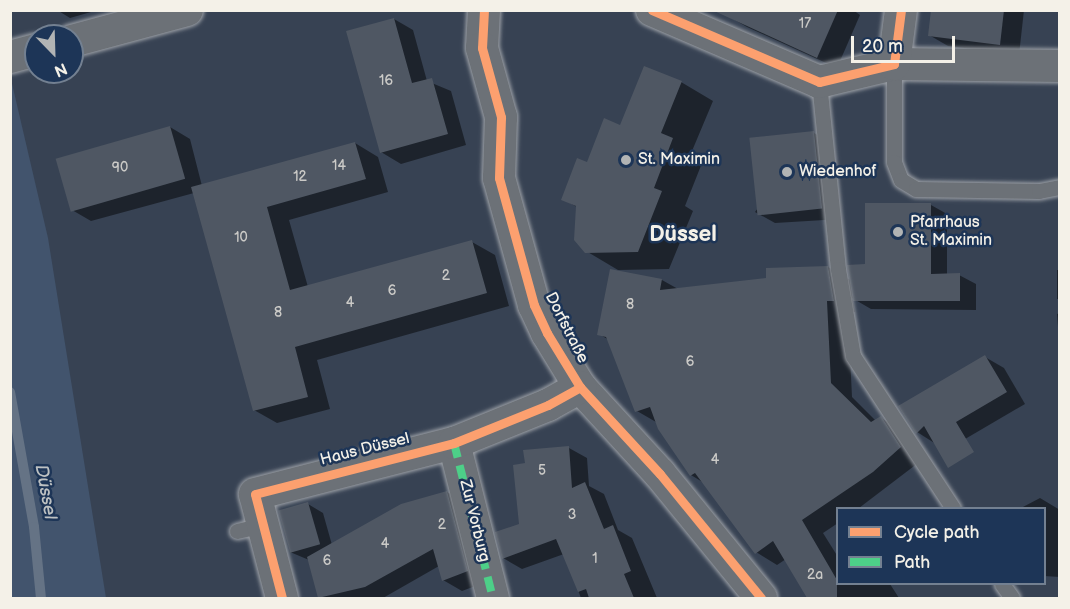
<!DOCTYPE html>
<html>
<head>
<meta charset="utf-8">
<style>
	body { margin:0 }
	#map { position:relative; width:1070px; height:609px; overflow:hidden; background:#374253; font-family:"Balsamiq Sans",sans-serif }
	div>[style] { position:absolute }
	.green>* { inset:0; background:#42546d }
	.shadow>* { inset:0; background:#0007; transform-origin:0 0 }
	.stream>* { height:10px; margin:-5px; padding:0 5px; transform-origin:5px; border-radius:5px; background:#657385 }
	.building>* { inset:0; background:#4f5763; transform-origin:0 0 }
	.roads { filter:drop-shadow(0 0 2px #9da1a7) drop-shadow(0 0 2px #9da1a7) }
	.service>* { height:15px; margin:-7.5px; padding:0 7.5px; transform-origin:7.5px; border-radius:7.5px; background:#6c7177 }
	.minor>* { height:32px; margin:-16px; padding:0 16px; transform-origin:16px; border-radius:16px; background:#6c7177 }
	.quiet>* { height:8px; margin-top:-4px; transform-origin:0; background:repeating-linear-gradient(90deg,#4dcf88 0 15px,transparent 0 23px) }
	.cycleway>* { height:9px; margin:-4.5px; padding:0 4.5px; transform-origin:4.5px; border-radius:4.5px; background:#fca06f }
	.dots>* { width:16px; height:16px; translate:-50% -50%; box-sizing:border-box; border:3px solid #1d3557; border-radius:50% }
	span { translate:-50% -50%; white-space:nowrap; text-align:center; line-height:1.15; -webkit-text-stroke:5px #1d3557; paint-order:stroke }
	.number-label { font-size:14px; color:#cbcac7 }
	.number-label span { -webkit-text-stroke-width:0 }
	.poi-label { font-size:16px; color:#f4f1e8 }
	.left { translate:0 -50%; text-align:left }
	.street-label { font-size:16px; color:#f4f1e8 }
	.water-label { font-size:18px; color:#bdc1c2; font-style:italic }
	.district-label { font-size:22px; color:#f4f1e8; font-weight:700 }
	.frame { position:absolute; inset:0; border:12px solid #f4f1e8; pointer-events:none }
	.legend { position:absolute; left:836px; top:507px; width:210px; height:78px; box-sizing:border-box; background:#1d3557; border:2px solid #738091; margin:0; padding:8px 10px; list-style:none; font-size:18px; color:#f4f1e8 }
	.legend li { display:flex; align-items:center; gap:12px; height:30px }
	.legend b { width:30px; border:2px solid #738091 }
	.north { position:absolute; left:24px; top:24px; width:60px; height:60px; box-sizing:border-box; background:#1d3557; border:2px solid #738091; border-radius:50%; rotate:157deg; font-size:16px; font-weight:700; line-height:24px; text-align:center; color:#f4f1e8 }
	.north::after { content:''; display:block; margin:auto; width:21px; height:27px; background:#b2b4b4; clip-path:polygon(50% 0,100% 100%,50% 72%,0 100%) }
	.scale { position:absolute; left:851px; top:36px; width:104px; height:27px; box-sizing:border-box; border:3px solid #f4f1e8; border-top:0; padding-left:8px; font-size:18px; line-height:21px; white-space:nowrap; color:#f4f1e8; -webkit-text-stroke:4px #1d3557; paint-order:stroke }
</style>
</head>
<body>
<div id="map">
	<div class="green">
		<i style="clip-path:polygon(10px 75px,48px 238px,106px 598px,11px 598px)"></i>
	</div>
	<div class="shadow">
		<i style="clip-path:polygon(57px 10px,98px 10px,70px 18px)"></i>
		<i style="clip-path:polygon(731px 10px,853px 10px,860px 15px,837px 68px,747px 27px,728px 16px)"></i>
		<i style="clip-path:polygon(933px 10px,1024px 10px,1019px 55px,948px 46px,929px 35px)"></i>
		<i style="clip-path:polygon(394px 19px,413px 30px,427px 81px,451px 91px,466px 145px,401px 164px,381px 152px)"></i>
		<i style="clip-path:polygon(681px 82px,713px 101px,692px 151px,704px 158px,685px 206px,693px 211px,669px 269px,618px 270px,586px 251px,577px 207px,563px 199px,621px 127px)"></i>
		<i style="clip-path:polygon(170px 127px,190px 139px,202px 186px,355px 143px,378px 157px,388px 192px,289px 220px,308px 287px,472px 242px,495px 255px,509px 306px,317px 360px,330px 409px,277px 423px,254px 410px,194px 193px,91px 221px,72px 210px)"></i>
		<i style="clip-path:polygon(814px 133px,833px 144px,841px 219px,775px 223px,755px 212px)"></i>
		<i style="clip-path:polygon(931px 205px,947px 214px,947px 275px,959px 275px,976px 284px,976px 310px,871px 309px,852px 298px,855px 312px,848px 312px,852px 397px,876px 421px,881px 418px,903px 431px,922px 460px,859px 508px,838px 508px,838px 523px,823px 533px,838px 557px,838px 584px,890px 584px,899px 598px,811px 598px,786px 559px,777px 565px,756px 552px,704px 483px,691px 475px,656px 422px,637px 411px,609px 340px,599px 334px,611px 271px,662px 280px,678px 289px,768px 280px,828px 267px,852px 281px)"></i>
		<i style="left:1057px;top:270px;width:3px;height:29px"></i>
		<i style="clip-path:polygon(1060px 313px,1060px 353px,1057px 314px)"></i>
		<i style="clip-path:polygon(985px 357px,1004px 368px,1025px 404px,960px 442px,936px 444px,917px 432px)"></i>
		<i style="clip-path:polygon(569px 448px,587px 458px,589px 486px,604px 494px,618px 530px,632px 538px,657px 598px,581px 598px,564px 554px,522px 569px,503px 558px,520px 525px,527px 464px)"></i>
		<i style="clip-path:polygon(447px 492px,466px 503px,486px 582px,462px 591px,443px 580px,439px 566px,383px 598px,320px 598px,309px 560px,290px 552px,308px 504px,323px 513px,332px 545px)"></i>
		<i style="clip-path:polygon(1040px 498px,1060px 510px,1060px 577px,1044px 576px,1044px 508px,1021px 508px)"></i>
	</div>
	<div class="stream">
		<i style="left:10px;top:392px;width:137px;rotate:79.9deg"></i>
		<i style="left:34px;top:527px;width:71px;rotate:84.4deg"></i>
	</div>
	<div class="building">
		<i style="clip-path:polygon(712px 10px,838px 10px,817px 58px)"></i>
		<i style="clip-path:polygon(931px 10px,1004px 10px,1000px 45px,928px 36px)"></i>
		<i style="clip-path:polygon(394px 18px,412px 83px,432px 78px,448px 134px,380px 153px,346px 31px)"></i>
		<i style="clip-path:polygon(644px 66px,682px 81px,661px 133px,673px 138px,654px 188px,662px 191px,638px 252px,585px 253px,574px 240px,576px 206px,561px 200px,577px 158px,587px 162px,604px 118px,620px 125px)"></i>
		<i style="left:170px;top:126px;width:55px;height:119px;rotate:74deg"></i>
		<i style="left:814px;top:131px;width:78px;height:65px;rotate:84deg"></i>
		<i style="clip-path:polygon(355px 142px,366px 179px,267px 207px,290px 290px,472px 240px,487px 293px,295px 347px,308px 397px,253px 411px,191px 187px)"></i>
		<i style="clip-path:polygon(865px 203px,931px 203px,931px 274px,960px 273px,960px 301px,853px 301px,847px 265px,865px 264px)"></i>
		<i style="clip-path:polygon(828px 266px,834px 301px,827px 301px,831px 383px,871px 422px,881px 416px,901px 447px,873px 472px,802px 520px,837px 580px,837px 598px,807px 598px,773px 541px,755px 554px,695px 473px,690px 476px,658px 429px,650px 407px,635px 412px,606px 337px,597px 335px,610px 269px,662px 279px,660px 290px,766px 278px,766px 268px)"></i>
		<i style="clip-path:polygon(985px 355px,1007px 392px,956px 422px,974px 452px,948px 468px,924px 426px,916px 434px,898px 406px)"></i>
		<i style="clip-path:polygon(569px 446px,572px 488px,585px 482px,604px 529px,613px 525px,631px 571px,624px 574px,634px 598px,589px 598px,586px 589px,578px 592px,556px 539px,502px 559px,495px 532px,519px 524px,513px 465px,525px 463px,523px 450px)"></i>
		<i style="clip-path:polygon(447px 491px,468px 571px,442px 581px,433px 549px,365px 587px,318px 598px,307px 557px,401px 504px)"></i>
		<i style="left:308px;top:502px;width:44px;height:31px;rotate:74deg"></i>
	</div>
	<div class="roads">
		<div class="service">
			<i style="left:894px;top:64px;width:98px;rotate:90deg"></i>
			<i style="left:894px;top:162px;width:19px;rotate:69deg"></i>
			<i style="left:901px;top:180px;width:17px;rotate:31deg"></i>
			<i style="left:916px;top:189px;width:123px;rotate:0.9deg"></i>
			<i style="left:1039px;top:191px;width:21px;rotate:-11deg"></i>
			<i style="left:819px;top:82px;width:188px;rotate:84.2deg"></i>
			<i style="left:838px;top:269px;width:88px;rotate:80.2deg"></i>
			<i style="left:853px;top:356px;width:182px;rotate:56.7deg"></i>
			<i style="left:237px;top:531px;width:27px;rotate:-13deg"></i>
			<i style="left:1002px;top:584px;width:17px;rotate:54deg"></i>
		</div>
		<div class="minor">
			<i style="left:484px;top:10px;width:38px;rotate:93deg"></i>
			<i style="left:482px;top:48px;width:72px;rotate:74.6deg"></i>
			<i style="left:501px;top:117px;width:61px;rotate:91.9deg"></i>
			<i style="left:499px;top:178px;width:132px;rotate:74.6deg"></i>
			<i style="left:534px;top:305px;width:31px;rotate:65deg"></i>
			<i style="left:547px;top:333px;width:63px;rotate:58.6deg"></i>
			<i style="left:580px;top:387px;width:118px;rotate:47.4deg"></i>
			<i style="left:660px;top:474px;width:160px;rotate:50.8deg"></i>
			<i style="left:652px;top:10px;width:182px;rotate:23.3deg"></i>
			<i style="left:819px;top:82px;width:77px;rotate:-13.5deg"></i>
			<i style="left:894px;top:64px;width:166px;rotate:0.7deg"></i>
			<i style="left:72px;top:41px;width:119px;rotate:-15.1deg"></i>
			<i style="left:10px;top:57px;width:27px;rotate:-15deg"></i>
			<i style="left:894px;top:64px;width:54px;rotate:-82.6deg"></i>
			<i style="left:454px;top:443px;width:160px;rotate:75.9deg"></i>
			<i style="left:282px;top:598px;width:107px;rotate:-104.6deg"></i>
			<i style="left:255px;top:494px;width:205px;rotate:-14.4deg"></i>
			<i style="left:454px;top:443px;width:101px;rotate:-22deg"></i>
			<i style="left:548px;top:405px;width:37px;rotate:-29deg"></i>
		</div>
	</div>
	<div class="quiet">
		<i style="left:454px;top:443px;width:160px;rotate:75.9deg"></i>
	</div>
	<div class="cycleway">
		<i style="left:484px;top:10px;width:38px;rotate:93deg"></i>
		<i style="left:482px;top:48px;width:72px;rotate:74.6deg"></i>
		<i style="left:501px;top:117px;width:61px;rotate:91.9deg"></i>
		<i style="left:499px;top:178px;width:132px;rotate:74.6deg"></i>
		<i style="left:534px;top:305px;width:31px;rotate:65deg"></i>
		<i style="left:547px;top:333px;width:63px;rotate:58.6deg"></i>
		<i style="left:580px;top:387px;width:118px;rotate:47.4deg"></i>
		<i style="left:660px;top:474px;width:160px;rotate:50.8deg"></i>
		<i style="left:652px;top:10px;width:182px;rotate:23.3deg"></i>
		<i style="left:819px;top:82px;width:77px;rotate:-13.5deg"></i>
		<i style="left:894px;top:64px;width:54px;rotate:-82.6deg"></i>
		<i style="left:282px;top:598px;width:107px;rotate:-104.6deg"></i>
		<i style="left:255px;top:494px;width:205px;rotate:-14.4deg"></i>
		<i style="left:454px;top:443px;width:101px;rotate:-22deg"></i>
		<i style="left:548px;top:405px;width:37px;rotate:-29deg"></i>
	</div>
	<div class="dots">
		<i style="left:626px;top:160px;background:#b2b4b4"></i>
		<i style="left:787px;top:172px;background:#b2b4b4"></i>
		<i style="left:898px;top:232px;background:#b2b4b4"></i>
	</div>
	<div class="number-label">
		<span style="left:805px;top:24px">17</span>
		<span style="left:386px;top:81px">16</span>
		<span style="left:339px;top:166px">14</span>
		<span style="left:120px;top:168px">90</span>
		<span style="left:300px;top:177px">12</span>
		<span style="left:241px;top:238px">10</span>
		<span style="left:446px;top:276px">2</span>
		<span style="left:392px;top:291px">6</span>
		<span style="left:350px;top:303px">4</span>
		<span style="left:630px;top:305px">8</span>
		<span style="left:278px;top:313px">8</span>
		<span style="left:690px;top:362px">6</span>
		<span style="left:715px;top:460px">4</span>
		<span style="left:542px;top:471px">5</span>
		<span style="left:572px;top:515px">3</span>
		<span style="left:442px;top:525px">2</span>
		<span style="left:385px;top:544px">4</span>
		<span style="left:595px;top:559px">1</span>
		<span style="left:327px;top:561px">6</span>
		<span style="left:815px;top:575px">2a</span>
	</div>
	<div class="poi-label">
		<span class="left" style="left:638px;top:160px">St. Maximin</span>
		<span class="left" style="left:799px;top:172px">Wiedenhof</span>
		<span class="left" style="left:910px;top:232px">Pfarrhaus<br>St. Maximin</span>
	</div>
	<div class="street-label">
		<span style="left:566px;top:328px;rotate:63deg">Dorfstraße</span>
		<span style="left:365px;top:450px;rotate:-14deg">Haus Düssel</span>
		<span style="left:474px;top:521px;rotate:76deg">Zur Vorburg</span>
	</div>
	<div class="water-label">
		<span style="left:45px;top:492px;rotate:80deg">Düssel</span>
	</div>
	<div class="district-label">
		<span style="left:683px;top:235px">Düssel</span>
	</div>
	<div class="frame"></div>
	<ul class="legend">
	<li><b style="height:8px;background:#fca06f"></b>Cycle path</li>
	<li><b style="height:8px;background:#4dcf88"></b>Path</li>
	</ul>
	<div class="north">N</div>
	<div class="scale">20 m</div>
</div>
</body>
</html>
